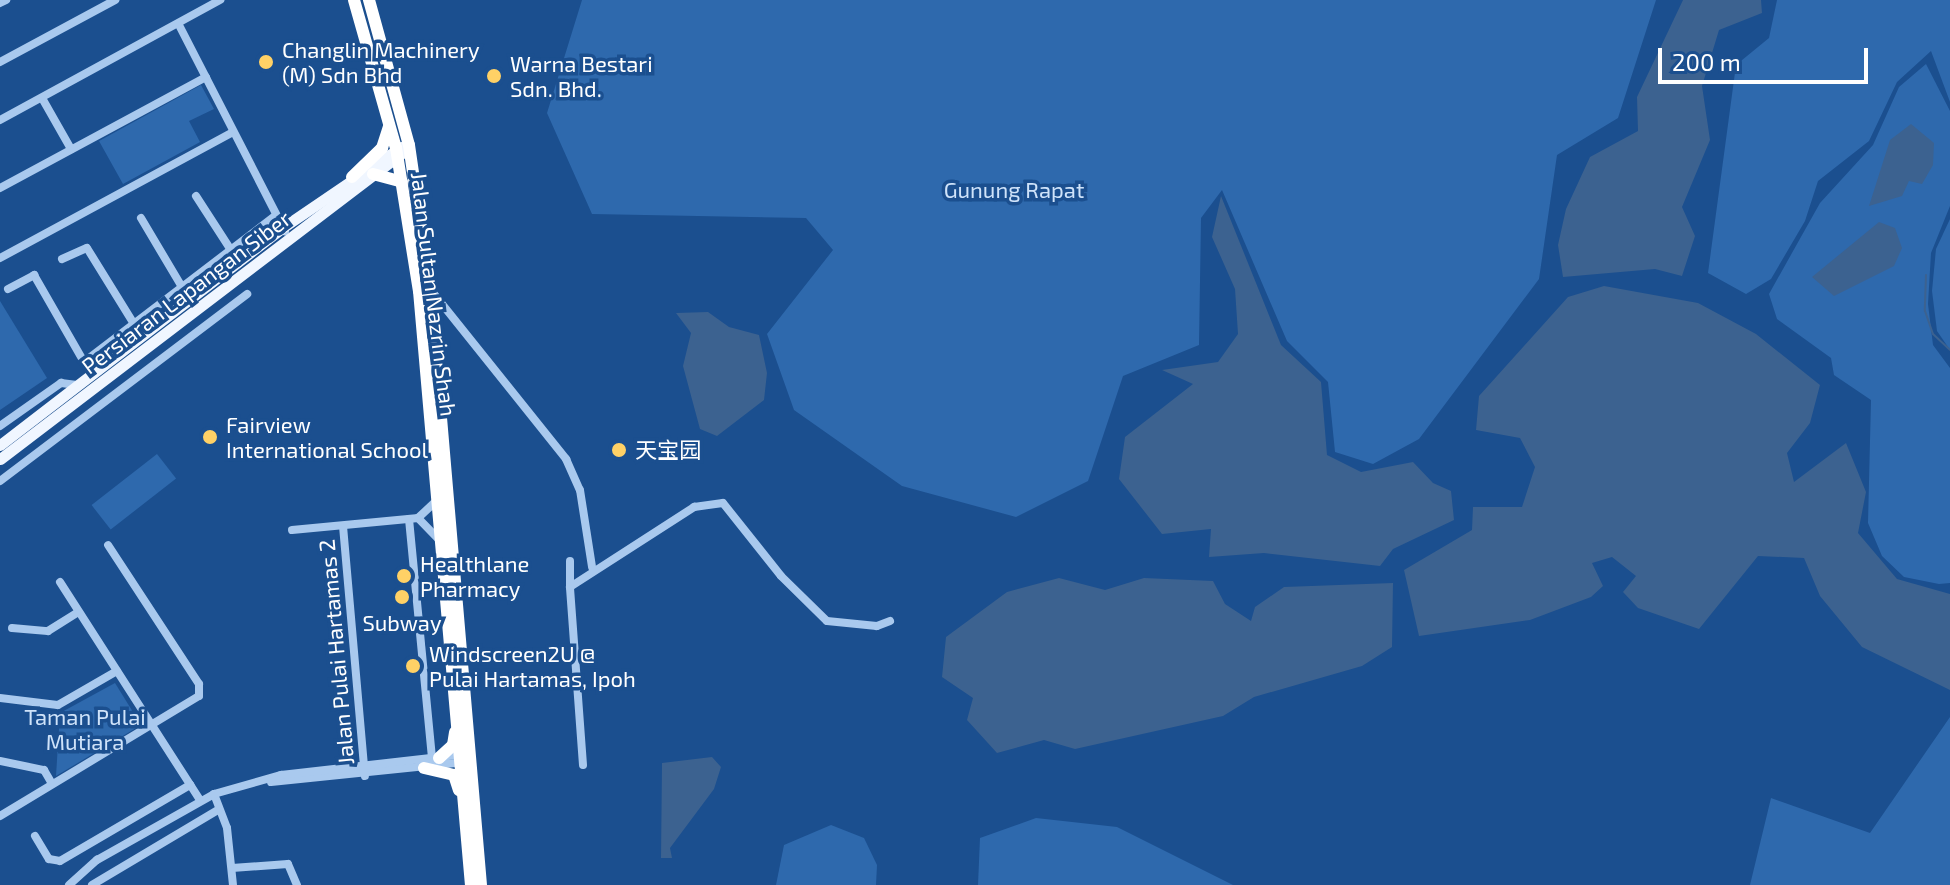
<!DOCTYPE html>
<html>
<head>
<meta charset="utf-8">
<style>
	body { margin:0 }
	#map { position:relative; width:1950px; height:885px; overflow:hidden; background:#1b4f8f; font-family:"Exo 2","Noto Sans SC",sans-serif }
	div>[style] { position:absolute }
	.green>* { inset:0; background:#2e69ad; transform-origin:0 0 }
	.water>* { inset:0; background:#3c6290 }
	.stream>* { height:2px; margin:-1px; padding:0 1px; transform-origin:1px; border-radius:1px; background:#3c6290 }
	.minor>* { height:8px; margin:-4px; padding:0 4px; transform-origin:4px; border-radius:4px; background:#a9c9ee }
	.major>* { height:11px; margin:-5.5px; padding:0 5.5px; transform-origin:5.5px; border-radius:5.5px; background:#f0f6ff }
	.highway>* { height:12px; margin:-6px; padding:0 6px; transform-origin:6px; border-radius:6px; background:#fff }
	.dots>* { width:22px; height:22px; translate:-50% -50%; box-sizing:border-box; border:4px solid #1b4f8f; border-radius:50% }
	span { translate:-50% -50%; white-space:nowrap; text-align:center; line-height:1.15; -webkit-text-stroke:7px #1b4f8f; paint-order:stroke }
	.poi-label { font-size:22px; color:#fff }
	.left { translate:0 -50%; text-align:left }
	.park-label { font-size:22px; color:#cfe3fa }
	.street-label { font-size:22px; color:#fff }
	.scale { position:absolute; left:1658px; top:48px; width:210px; height:36px; box-sizing:border-box; border:4px solid #fff; border-top:0; padding-left:10px; font-size:24px; line-height:28px; white-space:nowrap; color:#fff; -webkit-text-stroke:6px #1b4f8f; paint-order:stroke }
</style>
</head>
<body>
<div id="map">
	<div class="green">
		<i style="clip-path:polygon(582px 0,1656px 0,1618px 118px,1557px 155px,1539px 279px,1419px 439px,1373px 464px,1335px 452px,1328px 382px,1287px 341px,1222px 190px,1201px 218px,1199px 345px,1123px 376px,1088px 481px,1016px 517px,902px 486px,794px 410px,767px 334px,833px 250px,806px 218px,592px 214px,547px 113px)"></i>
		<i style="clip-path:polygon(1777px 0,1950px 0,1950px 102px,1931px 51px,1897px 82px,1869px 141px,1818px 181px,1805px 221px,1771px 279px,1746px 294px,1708px 273px,1736px 65px,1769px 38px)"></i>
		<i style="clip-path:polygon(1926px 64px,1950px 111px,1950px 206px,1931px 253px,1928px 304px,1933px 345px,1950px 368px,1950px 583px,1939px 584px,1904px 577px,1882px 556px,1868px 523px,1871px 400px,1834px 375px,1831px 358px,1777px 319px,1769px 294px,1820px 203px,1873px 145px,1899px 87px)"></i>
		<i style="clip-path:polygon(201px 85px,214px 109px,189px 121px,200px 142px,123px 184px,99px 141px)"></i>
		<i style="clip-path:polygon(1950px 219px,1950px 350px,1937px 331px,1932px 291px,1936px 249px)"></i>
		<i style="clip-path:polygon(0 301px,47px 378px,0 410px)"></i>
		<i style="left:157px;top:454px;width:31px;height:83px;rotate:52deg"></i>
		<i style="clip-path:polygon(115px 683px,141px 725px,56px 776px,60px 713px)"></i>
		<i style="clip-path:polygon(1950px 717px,1950px 885px,1750px 885px,1771px 798px,1870px 833px)"></i>
		<i style="clip-path:polygon(1036px 818px,1117px 827px,1233px 885px,978px 885px,980px 838px)"></i>
		<i style="clip-path:polygon(831px 825px,864px 838px,877px 865px,876px 885px,776px 885px,784px 845px)"></i>
	</div>
	<div class="water">
		<i style="clip-path:polygon(1683px 0,1761px 0,1762px 13px,1719px 30px,1702px 86px,1710px 140px,1682px 207px,1695px 236px,1682px 276px,1655px 269px,1563px 277px,1558px 245px,1566px 209px,1590px 157px,1638px 131px,1637px 97px)"></i>
		<i style="clip-path:polygon(1911px 124px,1934px 143px,1933px 165px,1922px 184px,1909px 181px,1902px 196px,1869px 206px,1890px 140px)"></i>
		<i style="clip-path:polygon(1221px 196px,1281px 345px,1321px 382px,1327px 455px,1361px 472px,1413px 462px,1433px 483px,1451px 491px,1454px 520px,1393px 549px,1380px 566px,1264px 553px,1209px 557px,1211px 529px,1162px 534px,1119px 479px,1125px 437px,1193px 384px,1162px 370px,1218px 362px,1238px 334px,1235px 289px,1212px 237px)"></i>
		<i style="clip-path:polygon(1879px 222px,1895px 228px,1902px 248px,1894px 266px,1834px 296px,1812px 277px)"></i>
		<i style="clip-path:polygon(1604px 286px,1698px 303px,1756px 334px,1820px 385px,1810px 423px,1787px 453px,1794px 482px,1846px 443px,1866px 492px,1858px 533px,1897px 579px,1950px 594px,1950px 690px,1862px 647px,1820px 596px,1804px 558px,1758px 556px,1699px 629px,1638px 608px,1623px 592px,1636px 576px,1612px 557px,1592px 563px,1603px 586px,1591px 597px,1530px 620px,1419px 636px,1404px 570px,1472px 530px,1473px 507px,1522px 507px,1535px 467px,1520px 438px,1476px 430px,1479px 396px,1568px 297px)"></i>
		<i style="clip-path:polygon(708px 312px,729px 327px,759px 335px,767px 373px,764px 400px,717px 436px,700px 429px,683px 366px,691px 333px,676px 313px)"></i>
		<i style="clip-path:polygon(1059px 578px,1105px 590px,1144px 578px,1213px 581px,1225px 604px,1251px 621px,1255px 607px,1284px 587px,1393px 583px,1392px 647px,1362px 666px,1254px 697px,1223px 716px,1075px 749px,1044px 740px,997px 753px,967px 720px,973px 698px,942px 677px,946px 637px,1007px 592px)"></i>
		<i style="clip-path:polygon(712px 757px,721px 767px,714px 789px,670px 848px,672px 858px,661px 858px,662px 763px)"></i>
	</div>
	<div class="stream">
		<i style="left:1926px;top:275px;width:36px;rotate:92deg"></i>
		<i style="left:1925px;top:311px;width:24px;rotate:71deg"></i>
		<i style="left:1933px;top:334px;width:23px;rotate:43deg"></i>
	</div>
	<div class="minor">
		<i style="left:0;top:3px;width:7px;rotate:-27deg"></i>
		<i style="left:179px;top:25px;width:232px;rotate:62.8deg"></i>
		<i style="left:0;top:62px;width:131px;rotate:-28.3deg"></i>
		<i style="left:42px;top:98px;width:59px;rotate:60.4deg"></i>
		<i style="left:0;top:120px;width:251px;rotate:-28.6deg"></i>
		<i style="left:0;top:188px;width:234px;rotate:-28.3deg"></i>
		<i style="left:196px;top:196px;width:64px;rotate:57.1deg"></i>
		<i style="left:141px;top:218px;width:80px;rotate:59.3deg"></i>
		<i style="left:0;top:258px;width:265px;rotate:-28.4deg"></i>
		<i style="left:62px;top:259px;width:27px;rotate:-24deg"></i>
		<i style="left:87px;top:248px;width:89px;rotate:58.3deg"></i>
		<i style="left:8px;top:289px;width:30px;rotate:-28deg"></i>
		<i style="left:34px;top:275px;width:100px;rotate:60.1deg"></i>
		<i style="left:84px;top:362px;width:240px;rotate:-37.4deg"></i>
		<i style="left:430px;top:289px;width:218px;rotate:51.3deg"></i>
		<i style="left:566px;top:459px;width:34px;rotate:66deg"></i>
		<i style="left:580px;top:490px;width:78px;rotate:81.1deg"></i>
		<i style="left:0;top:426px;width:75px;rotate:-35.2deg"></i>
		<i style="left:61px;top:383px;width:16px;rotate:7deg"></i>
		<i style="left:0;top:481px;width:310px;rotate:-37.1deg"></i>
		<i style="left:418px;top:518px;width:30px;rotate:46deg"></i>
		<i style="left:409px;top:519px;width:241px;rotate:84.5deg"></i>
		<i style="left:343px;top:526px;width:251px;rotate:85deg"></i>
		<i style="left:292px;top:530px;width:127px;rotate:-5.4deg"></i>
		<i style="left:418px;top:518px;width:26px;rotate:-43deg"></i>
		<i style="left:60px;top:582px;width:259px;rotate:57.3deg"></i>
		<i style="left:570px;top:587px;width:26px;rotate:-90deg"></i>
		<i style="left:12px;top:628px;width:36px;rotate:5deg"></i>
		<i style="left:48px;top:631px;width:36px;rotate:-32deg"></i>
		<i style="left:0;top:698px;width:58px;rotate:6.9deg"></i>
		<i style="left:58px;top:705px;width:68px;rotate:-30deg"></i>
		<i style="left:0;top:761px;width:45px;rotate:11.6deg"></i>
		<i style="left:44px;top:770px;width:16px;rotate:60deg"></i>
		<i style="left:583px;top:765px;width:178px;rotate:-94.2deg"></i>
		<i style="left:570px;top:587px;width:148px;rotate:-32.8deg"></i>
		<i style="left:694px;top:507px;width:29px;rotate:-8deg"></i>
		<i style="left:723px;top:503px;width:93px;rotate:51.5deg"></i>
		<i style="left:781px;top:576px;width:64px;rotate:44.4deg"></i>
		<i style="left:827px;top:621px;width:50px;rotate:5.7deg"></i>
		<i style="left:877px;top:626px;width:14px;rotate:-21deg"></i>
		<i style="left:271px;top:782px;width:193px;rotate:-5.9deg"></i>
		<i style="left:214px;top:794px;width:36px;rotate:69deg"></i>
		<i style="left:227px;top:828px;width:57px;rotate:84deg"></i>
		<i style="left:0;top:816px;width:232px;rotate:-31.1deg"></i>
		<i style="left:199px;top:696px;width:12px;rotate:-90deg"></i>
		<i style="left:199px;top:684px;width:166px;rotate:-123.2deg"></i>
		<i style="left:35px;top:836px;width:27px;rotate:59deg"></i>
		<i style="left:49px;top:859px;width:11px;rotate:10deg"></i>
		<i style="left:60px;top:861px;width:151px;rotate:-30.3deg"></i>
		<i style="left:232px;top:868px;width:56px;rotate:-4.1deg"></i>
		<i style="left:288px;top:864px;width:23px;rotate:67deg"></i>
		<i style="left:69px;top:885px;width:38px;rotate:-42deg"></i>
		<i style="left:97px;top:860px;width:134px;rotate:-29.4deg"></i>
		<i style="left:214px;top:794px;width:70px;rotate:-15.8deg"></i>
		<i style="left:281px;top:775px;width:184px;rotate:-6.5deg"></i>
		<i style="left:92px;top:885px;width:147px;rotate:-30.8deg"></i>
	</div>
	<div class="major">
		<i style="left:0;top:445px;width:356px;rotate:-37.6deg"></i>
		<i style="left:282px;top:228px;width:144px;rotate:-34.2deg"></i>
		<i style="left:0;top:459px;width:507px;rotate:-37.3deg"></i>
	</div>
	<div class="highway">
		<i style="left:354px;top:0;width:154px;rotate:74.2deg"></i>
		<i style="left:396px;top:148px;width:145px;rotate:80.9deg"></i>
		<i style="left:419px;top:291px;width:596px;rotate:85deg"></i>
		<i style="left:369px;top:0;width:150px;rotate:74.6deg"></i>
		<i style="left:409px;top:145px;width:146px;rotate:81.7deg"></i>
		<i style="left:430px;top:289px;width:598px;rotate:85.11deg"></i>
		<i style="left:373px;top:174px;width:30px;rotate:15deg"></i>
		<i style="left:352px;top:177px;width:42px;rotate:-44deg"></i>
		<i style="left:382px;top:148px;width:22px;rotate:-72deg"></i>
		<i style="left:439px;top:758px;width:19px;rotate:-43deg"></i>
		<i style="left:453px;top:745px;width:13px;rotate:-81deg"></i>
		<i style="left:424px;top:768px;width:31px;rotate:13deg"></i>
		<i style="left:454px;top:775px;width:16px;rotate:72deg"></i>
	</div>
	<div class="dots">
		<i style="left:266px;top:62px;background:#ffd166"></i>
		<i style="left:494px;top:76px;background:#ffd166"></i>
		<i style="left:210px;top:437px;background:#ffd166"></i>
		<i style="left:619px;top:450px;background:#ffd166"></i>
		<i style="left:404px;top:576px;background:#ffd166"></i>
		<i style="left:402px;top:597px;background:#ffd166"></i>
		<i style="left:413px;top:666px;background:#ffd166"></i>
	</div>
	<div class="poi-label">
		<span class="left" style="left:282px;top:62px">Changlin Machinery<br>(M) Sdn Bhd</span>
		<span class="left" style="left:510px;top:76px">Warna Bestari<br>Sdn. Bhd.</span>
		<span class="left" style="left:226px;top:437px">Fairview<br>International School</span>
		<span class="left" style="left:635px;top:450px">天宝园</span>
		<span class="left" style="left:420px;top:576px">Healthlane<br>Pharmacy</span>
		<span style="left:402px;top:623px">Subway</span>
		<span class="left" style="left:429px;top:666px">Windscreen2U @<br>Pulai Hartamas, Ipoh</span>
	</div>
	<div class="park-label">
		<span style="left:1014px;top:190px">Gunung Rapat</span>
		<span style="left:85px;top:729px">Taman Pulai<br>Mutiara</span>
	</div>
	<div class="street-label">
		<span style="left:186px;top:292px;rotate:-37deg">Persiaran Lapangan Siber</span>
		<span style="left:434px;top:294px;rotate:83deg">Jalan Sultan Nazrin Shah</span>
		<span style="left:336px;top:652px;rotate:-95deg">Jalan Pulai Hartamas 2</span>
	</div>
	<div class="scale">200 m</div>
</div>
</body>
</html>
